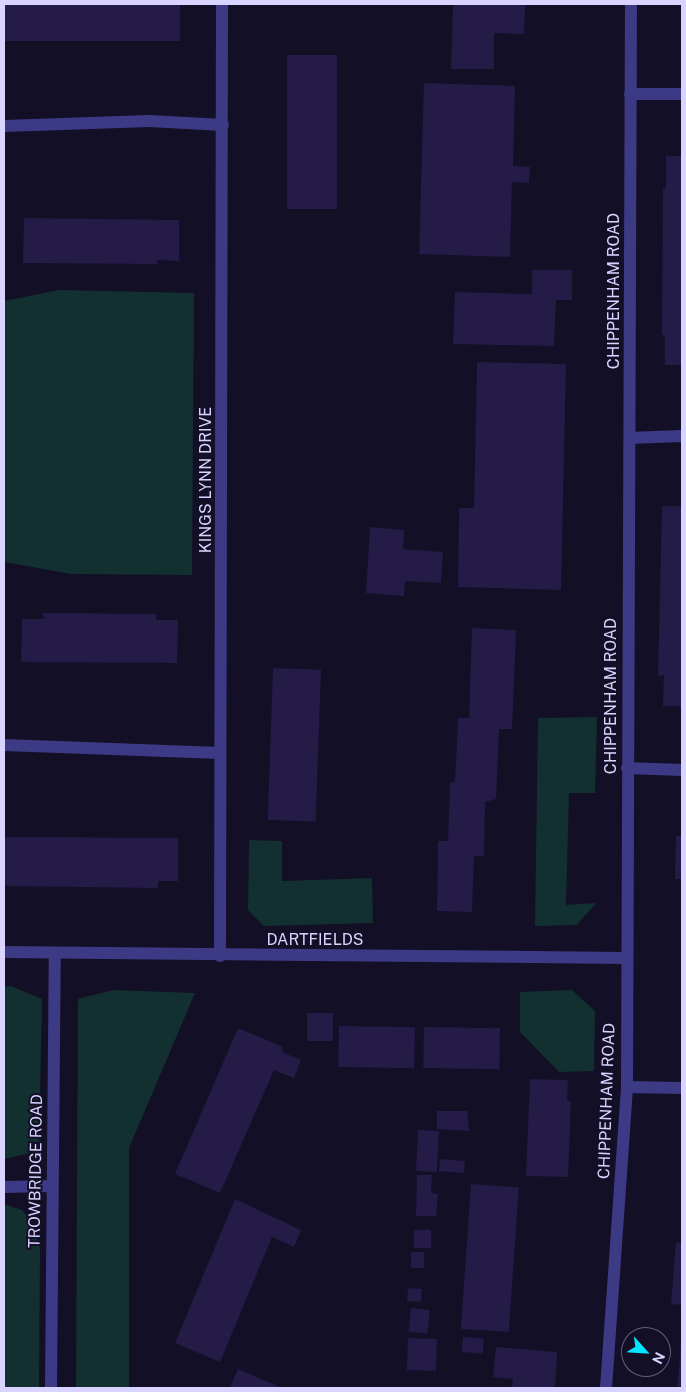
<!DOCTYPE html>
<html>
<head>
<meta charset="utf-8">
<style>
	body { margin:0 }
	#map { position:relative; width:686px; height:1392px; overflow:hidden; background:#130f26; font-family:"Public Sans",sans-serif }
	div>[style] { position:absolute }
	.green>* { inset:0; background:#12302f }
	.building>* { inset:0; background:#241b47; transform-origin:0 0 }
	.minor>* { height:12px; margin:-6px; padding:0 6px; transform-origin:6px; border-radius:6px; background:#3d3a85 }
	span { translate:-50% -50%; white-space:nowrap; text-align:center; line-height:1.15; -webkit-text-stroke:4px #130f26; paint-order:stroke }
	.street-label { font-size:16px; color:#d9d4ff }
	.frame { position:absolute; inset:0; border:5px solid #d9d4ff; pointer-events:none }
	.north { position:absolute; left:621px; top:1327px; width:50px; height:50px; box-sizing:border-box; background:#130f26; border:1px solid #625e7d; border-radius:50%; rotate:116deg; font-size:14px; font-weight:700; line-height:20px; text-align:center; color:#d9d4ff }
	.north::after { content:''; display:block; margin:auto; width:18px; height:22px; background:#00e5ff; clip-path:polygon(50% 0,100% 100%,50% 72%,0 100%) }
</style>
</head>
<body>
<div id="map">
	<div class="green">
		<i style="clip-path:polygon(59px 290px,194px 293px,192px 575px,71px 574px,4px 562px,4px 301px)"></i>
		<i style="clip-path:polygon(597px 717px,595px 793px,569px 793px,566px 905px,596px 903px,577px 925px,535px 926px,538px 718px)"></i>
		<i style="clip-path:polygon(249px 840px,282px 841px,282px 881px,372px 878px,373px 923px,264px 926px,248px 910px)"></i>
		<i style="clip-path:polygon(11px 986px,42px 999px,39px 1151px,4px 1159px,4px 987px)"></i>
		<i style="clip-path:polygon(113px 990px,195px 993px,129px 1148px,129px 1388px,76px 1388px,78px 999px)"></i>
		<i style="clip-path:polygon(572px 990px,595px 1011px,594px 1071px,559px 1072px,520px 1032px,520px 992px)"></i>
		<i style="clip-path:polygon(4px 1204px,22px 1210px,33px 1224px,40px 1249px,39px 1388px,4px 1388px)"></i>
	</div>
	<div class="building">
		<i style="left:4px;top:4px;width:176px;height:37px"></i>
		<i style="clip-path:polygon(453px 4px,525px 4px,524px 34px,494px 33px,494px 69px,451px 69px)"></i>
		<i style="left:287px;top:55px;width:50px;height:154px"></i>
		<i style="clip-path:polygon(424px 83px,515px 86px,513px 166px,530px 167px,529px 183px,512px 182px,510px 257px,419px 254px)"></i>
		<i style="clip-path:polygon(666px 156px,682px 156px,682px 365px,665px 365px,665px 335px,662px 335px,663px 189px,666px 188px)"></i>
		<i style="clip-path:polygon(24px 218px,179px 220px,179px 261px,157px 260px,157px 264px,23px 263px)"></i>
		<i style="clip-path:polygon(532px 270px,572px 270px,572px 300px,556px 300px,554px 346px,453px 344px,455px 292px,532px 294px)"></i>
		<i style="clip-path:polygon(477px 362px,566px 364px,561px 590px,458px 587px,459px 508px,474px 508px)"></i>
		<i style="clip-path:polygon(662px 506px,682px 506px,682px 706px,663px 706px,664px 675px,658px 676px)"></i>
		<i style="clip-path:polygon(370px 527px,404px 530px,403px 549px,443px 552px,441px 583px,405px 581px,404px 596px,366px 593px)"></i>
		<i style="clip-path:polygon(43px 613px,157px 614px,156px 620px,178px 620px,177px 663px,21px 662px,22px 619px,44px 619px)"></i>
		<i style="clip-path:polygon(472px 628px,516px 630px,512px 729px,499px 729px,496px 799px,485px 802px,484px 856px,474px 856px,472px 912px,437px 911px,438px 841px,448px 841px,450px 783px,455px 782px,458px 718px,469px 718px)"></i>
		<i style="left:273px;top:668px;width:48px;height:152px;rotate:2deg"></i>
		<i style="clip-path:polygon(676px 836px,682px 836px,682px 879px,675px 879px)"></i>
		<i style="clip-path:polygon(4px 837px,178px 838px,178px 881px,158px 881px,158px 888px,4px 886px)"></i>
		<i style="left:333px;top:1013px;width:28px;height:26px;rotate:90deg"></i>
		<i style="left:339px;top:1026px;width:76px;height:41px;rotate:1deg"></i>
		<i style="left:424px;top:1027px;width:76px;height:41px;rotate:1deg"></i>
		<i style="clip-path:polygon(238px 1028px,283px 1047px,282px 1052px,301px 1060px,294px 1078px,274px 1070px,220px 1193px,175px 1174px)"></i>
		<i style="clip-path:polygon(530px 1079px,568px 1080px,567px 1101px,571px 1101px,568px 1177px,526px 1176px)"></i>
		<i style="clip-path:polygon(437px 1111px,467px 1111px,469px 1131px,437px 1129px)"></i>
		<i style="left:418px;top:1130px;width:21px;height:41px;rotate:3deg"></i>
		<i style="left:440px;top:1159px;width:25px;height:12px;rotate:5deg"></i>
		<i style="clip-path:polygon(417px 1175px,432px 1175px,431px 1193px,438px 1194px,436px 1216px,416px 1216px)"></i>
		<i style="left:471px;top:1184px;width:48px;height:145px;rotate:4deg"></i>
		<i style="clip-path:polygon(235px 1199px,301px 1230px,294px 1247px,272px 1237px,220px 1362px,175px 1343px)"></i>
		<i style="left:414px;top:1230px;width:17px;height:18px"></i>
		<i style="clip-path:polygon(676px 1242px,682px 1243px,682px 1305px,671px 1304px)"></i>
		<i style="left:411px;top:1252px;width:13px;height:16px"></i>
		<i style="left:408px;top:1288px;width:14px;height:13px;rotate:4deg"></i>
		<i style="left:411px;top:1308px;width:19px;height:24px;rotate:6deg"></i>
		<i style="left:463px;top:1337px;width:21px;height:15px;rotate:5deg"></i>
		<i style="left:408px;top:1338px;width:29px;height:32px;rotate:2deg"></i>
		<i style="clip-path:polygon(681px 1342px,682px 1388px,677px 1388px,680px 1358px)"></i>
		<i style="clip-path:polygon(496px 1347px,557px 1352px,555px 1388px,512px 1388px,513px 1379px,493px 1377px)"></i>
		<i style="clip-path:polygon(238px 1369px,282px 1388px,230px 1388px)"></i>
	</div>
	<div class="minor">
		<i style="left:630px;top:94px;width:52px"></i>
		<i style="left:4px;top:126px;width:145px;rotate:-2deg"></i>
		<i style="left:149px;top:121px;width:74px;rotate:3.1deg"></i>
		<i style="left:630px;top:438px;width:52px;rotate:-2.2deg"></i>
		<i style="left:4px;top:745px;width:216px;rotate:2.1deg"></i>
		<i style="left:627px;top:768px;width:55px;rotate:2.1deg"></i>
		<i style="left:4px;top:952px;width:622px;rotate:0.55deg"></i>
		<i style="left:220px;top:956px;width:952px;rotate:-89.88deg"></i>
		<i style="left:627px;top:1087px;width:55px;rotate:1deg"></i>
		<i style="left:4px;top:1187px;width:48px;rotate:-1.2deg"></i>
		<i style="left:51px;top:1388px;width:433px;rotate:-89.5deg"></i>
		<i style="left:606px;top:1388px;width:302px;rotate:-86deg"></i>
		<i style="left:627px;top:1087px;width:1083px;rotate:-89.79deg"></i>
	</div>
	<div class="street-label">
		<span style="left:614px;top:291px;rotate:-90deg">CHIPPENHAM ROAD</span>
		<span style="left:206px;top:480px;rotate:-90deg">KINGS LYNN DRIVE</span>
		<span style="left:611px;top:696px;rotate:-90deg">CHIPPENHAM ROAD</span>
		<span style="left:315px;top:940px">DARTFIELDS</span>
		<span style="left:607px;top:1101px;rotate:-88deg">CHIPPENHAM ROAD</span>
		<span style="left:36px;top:1171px;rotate:-89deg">TROWBRIDGE ROAD</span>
	</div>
	<div class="frame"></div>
	<div class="north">N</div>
</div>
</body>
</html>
